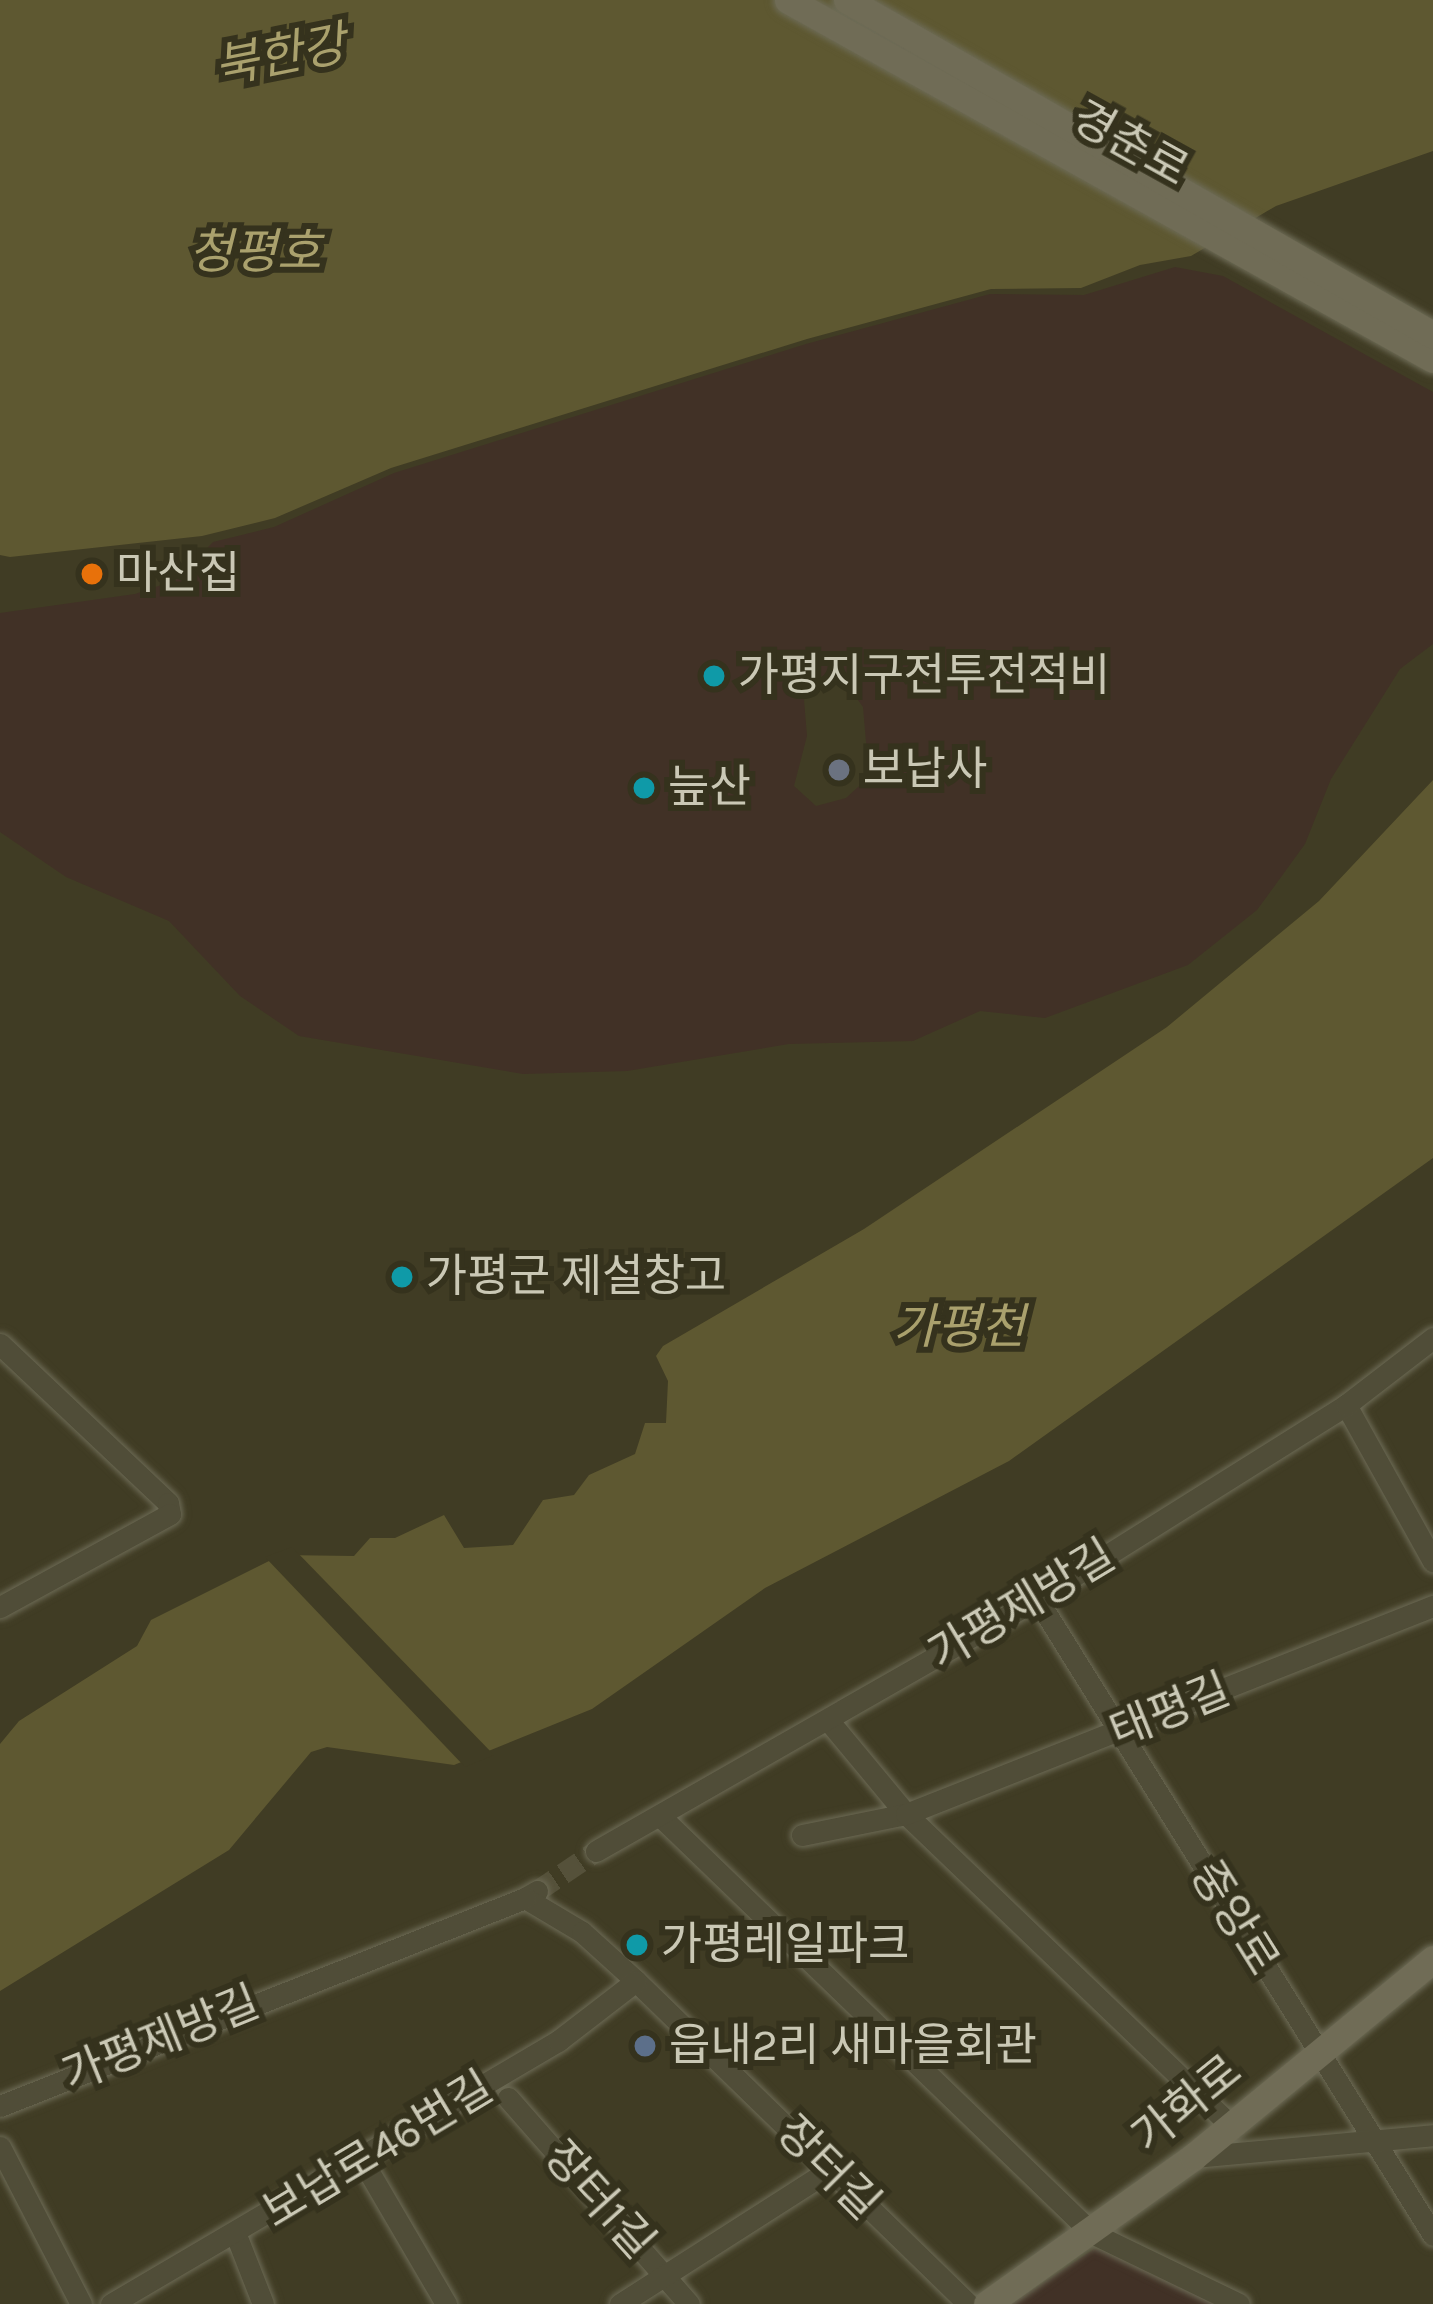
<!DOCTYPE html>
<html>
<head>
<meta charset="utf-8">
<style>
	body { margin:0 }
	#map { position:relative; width:1433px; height:2304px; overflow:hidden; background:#403c24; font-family:Karla,"Noto Sans KR",sans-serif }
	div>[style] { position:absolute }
	.green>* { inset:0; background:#413126 }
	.water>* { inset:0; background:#5e5831 }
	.pier>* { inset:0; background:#403c24 }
	.minor-tunnel>* { height:21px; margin-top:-10.5px; transform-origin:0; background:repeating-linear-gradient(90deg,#55513a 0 21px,transparent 0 31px) }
	.roads { filter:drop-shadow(0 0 3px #6d6b56) drop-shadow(0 0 3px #6d6b56) }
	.minor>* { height:21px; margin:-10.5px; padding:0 10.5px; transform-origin:10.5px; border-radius:10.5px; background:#504d38 }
	.major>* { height:27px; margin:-13.5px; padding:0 13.5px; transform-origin:13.5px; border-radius:13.5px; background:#706c56 }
	.dots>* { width:33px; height:33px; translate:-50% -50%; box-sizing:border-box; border:6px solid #35321d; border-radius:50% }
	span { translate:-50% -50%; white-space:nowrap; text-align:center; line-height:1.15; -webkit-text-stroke:12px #35321d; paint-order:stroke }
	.street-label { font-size:45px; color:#cac8b5 }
	.poi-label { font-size:45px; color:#cac8b5 }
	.left { translate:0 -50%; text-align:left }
	.water-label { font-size:48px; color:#aaa16d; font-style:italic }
</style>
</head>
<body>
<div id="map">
	<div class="green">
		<i style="clip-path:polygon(evenodd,1175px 267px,1223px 276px,1433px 392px,1433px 644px,1400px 669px,1331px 779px,1305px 844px,1257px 910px,1188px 965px,1045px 1018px,980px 1011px,913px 1041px,789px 1044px,627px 1071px,523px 1074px,299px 1036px,240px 996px,169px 921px,66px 877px,0 832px,0 613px,135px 594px,176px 580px,213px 542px,274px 527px,394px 473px,806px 344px,990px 294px,1084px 295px,1175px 267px,839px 674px,863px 707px,869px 777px,846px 798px,816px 806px,794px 786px,807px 736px,804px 700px,819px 677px,839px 674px)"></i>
		<i style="clip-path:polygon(1094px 2249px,1101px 2250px,1216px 2304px,1011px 2304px)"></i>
	</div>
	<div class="water">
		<i style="clip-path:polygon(0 0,1433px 0,1433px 151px,1276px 206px,1191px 256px,1140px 265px,1081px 288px,991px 289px,807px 339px,391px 468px,275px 518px,202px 536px,10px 557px,0 555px)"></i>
		<i style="clip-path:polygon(1433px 780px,1433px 1158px,1009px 1461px,765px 1588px,592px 1709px,454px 1765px,327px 1747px,311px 1752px,229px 1850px,0 1991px,0 1744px,19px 1721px,137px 1646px,151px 1620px,281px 1555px,354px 1556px,370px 1538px,395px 1538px,444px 1515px,464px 1548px,513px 1545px,543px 1500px,574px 1495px,589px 1475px,635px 1454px,645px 1423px,666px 1423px,668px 1381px,656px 1356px,663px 1346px,864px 1229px,1167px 1027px,1319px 901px)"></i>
	</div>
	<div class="pier">
		<i style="clip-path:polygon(292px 1547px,494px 1755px,465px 1767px,265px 1557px)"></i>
	</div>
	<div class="minor-tunnel">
		<i style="left:537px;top:1891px;width:71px;rotate:-34.1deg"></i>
	</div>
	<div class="roads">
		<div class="minor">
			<i style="left:0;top:1344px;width:231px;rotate:43.4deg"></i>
			<i style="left:168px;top:1503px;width:11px;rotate:80deg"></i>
			<i style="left:170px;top:1514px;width:194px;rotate:151.3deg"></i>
			<i style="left:1346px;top:1405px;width:179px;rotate:60.9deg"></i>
			<i style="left:1037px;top:1599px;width:749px;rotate:58.09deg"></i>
			<i style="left:828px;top:1720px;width:122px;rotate:50.3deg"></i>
			<i style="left:906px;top:1814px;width:448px;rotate:43.8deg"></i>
			<i style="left:660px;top:1816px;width:600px;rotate:43.99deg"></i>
			<i style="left:1092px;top:2233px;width:163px;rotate:25.8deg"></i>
			<i style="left:802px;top:1835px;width:106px;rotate:-11.4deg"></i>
			<i style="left:906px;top:1814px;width:567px;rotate:-21.54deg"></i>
			<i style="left:596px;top:1851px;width:508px;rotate:-29.74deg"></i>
			<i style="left:1037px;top:1599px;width:365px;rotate:-32.1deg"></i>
			<i style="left:1346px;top:1405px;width:110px;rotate:-37.6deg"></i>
			<i style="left:537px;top:1891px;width:14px;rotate:150deg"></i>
			<i style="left:525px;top:1898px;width:66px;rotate:30.8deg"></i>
			<i style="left:582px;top:1932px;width:73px;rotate:42.2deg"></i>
			<i style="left:636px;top:1981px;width:463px;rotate:44.2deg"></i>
			<i style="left:508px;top:2098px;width:274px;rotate:48.7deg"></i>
			<i style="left:0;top:2106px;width:565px;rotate:-21.61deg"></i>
			<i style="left:0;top:2147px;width:177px;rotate:62.7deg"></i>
			<i style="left:1193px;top:2157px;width:241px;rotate:-5.2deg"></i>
			<i style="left:362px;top:2160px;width:167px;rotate:59.7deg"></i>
			<i style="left:236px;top:2235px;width:74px;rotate:68.6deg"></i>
			<i style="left:111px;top:2304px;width:519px;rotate:-30.47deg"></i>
			<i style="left:558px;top:2041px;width:98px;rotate:-37.6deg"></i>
			<i style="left:620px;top:2304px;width:253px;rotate:-32.6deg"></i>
		</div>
		<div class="major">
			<i style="left:788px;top:0;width:738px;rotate:29.1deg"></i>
			<i style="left:847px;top:0;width:675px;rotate:29.76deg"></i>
			<i style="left:987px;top:2304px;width:253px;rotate:-35.5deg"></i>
			<i style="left:1193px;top:2157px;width:311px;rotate:-39.5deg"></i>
		</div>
	</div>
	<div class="dots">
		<i style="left:92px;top:574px;background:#e8710a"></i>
		<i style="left:714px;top:676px;background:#0f9aa8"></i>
		<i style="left:839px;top:770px;background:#6b7280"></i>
		<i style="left:644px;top:788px;background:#0f9aa8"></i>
		<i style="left:402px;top:1277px;background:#0f9aa8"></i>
		<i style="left:637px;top:1945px;background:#0f9aa8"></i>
		<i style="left:645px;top:2046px;background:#5c6f8a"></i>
	</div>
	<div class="street-label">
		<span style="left:1130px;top:144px;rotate:29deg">경춘로</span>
		<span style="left:1022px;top:1605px;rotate:-31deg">가평제방길</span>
		<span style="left:1170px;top:1711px;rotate:-22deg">태평길</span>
		<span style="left:1234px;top:1918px;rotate:58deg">중앙로</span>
		<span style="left:161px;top:2039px;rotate:-22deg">가평제방길</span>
		<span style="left:1187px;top:2104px;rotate:-39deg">가화로</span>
		<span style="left:378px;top:2150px;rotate:-31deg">보납로46번길</span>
		<span style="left:828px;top:2168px;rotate:45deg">장터길</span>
		<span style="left:599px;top:2200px;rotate:48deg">장터1길</span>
	</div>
	<div class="poi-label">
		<span class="left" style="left:116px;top:574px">마산집</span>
		<span class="left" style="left:738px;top:676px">가평지구전투전적비</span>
		<span class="left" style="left:863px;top:770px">보납사</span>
		<span class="left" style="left:668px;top:788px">늪산</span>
		<span class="left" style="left:426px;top:1277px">가평군 제설창고</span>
		<span class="left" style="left:661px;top:1945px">가평레일파크</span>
		<span class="left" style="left:669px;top:2046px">읍내2리 새마을회관</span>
	</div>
	<div class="water-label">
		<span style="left:280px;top:56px;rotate:-11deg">북한강</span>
		<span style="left:255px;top:253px">청평호</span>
		<span style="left:959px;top:1328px">가평천</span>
	</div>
</div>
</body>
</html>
